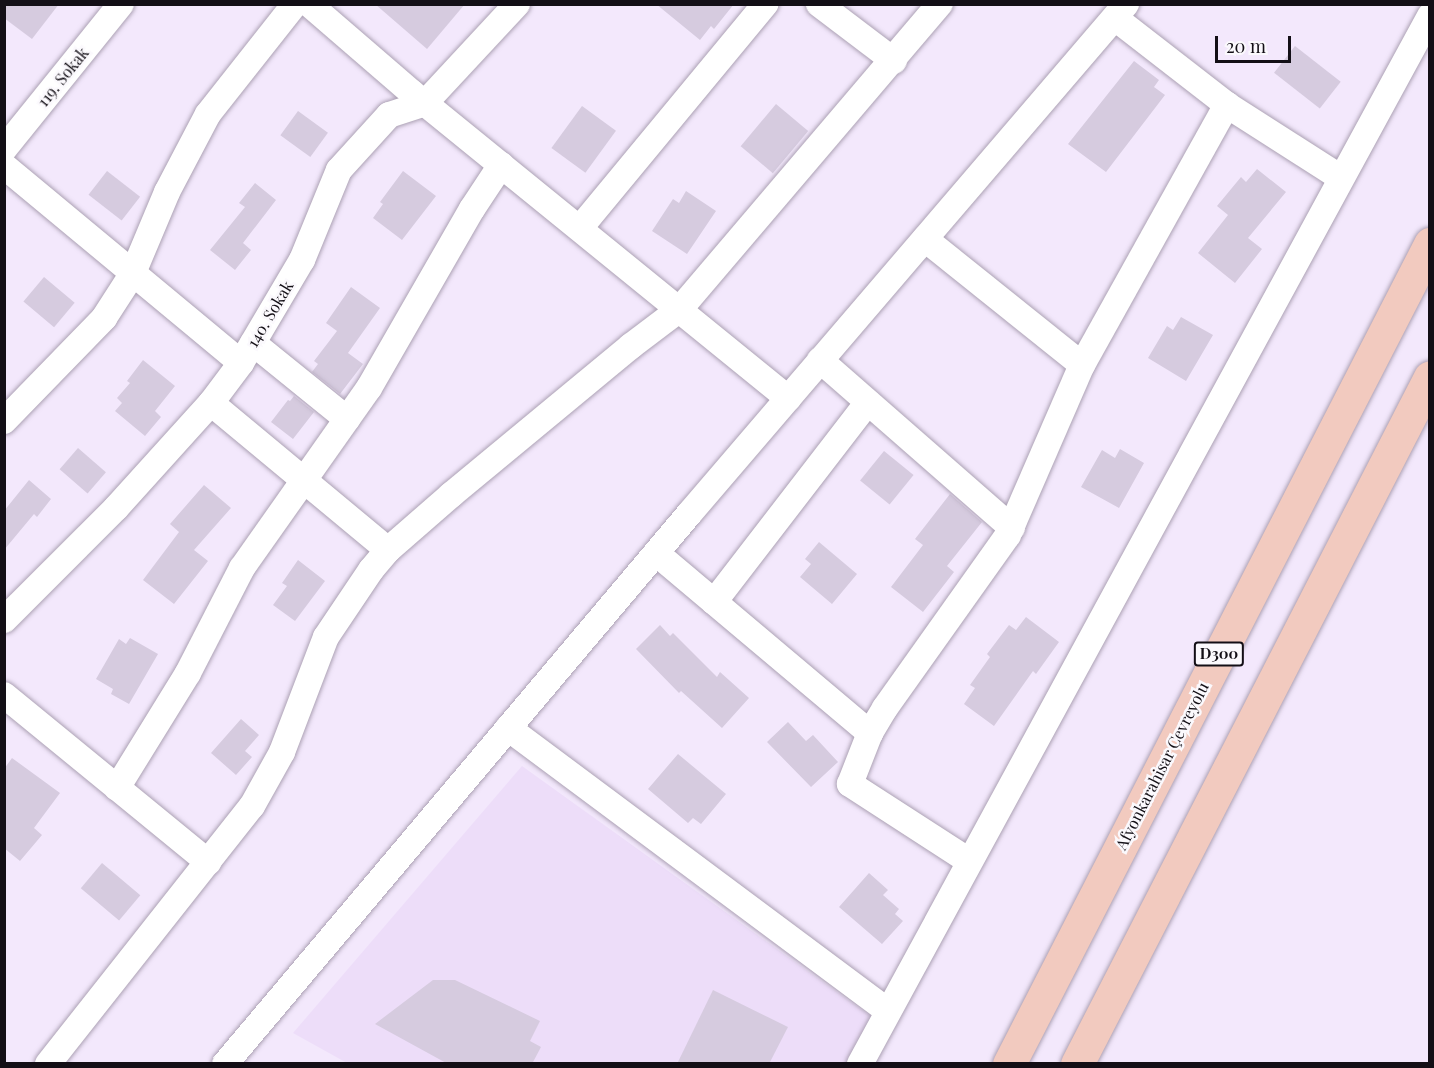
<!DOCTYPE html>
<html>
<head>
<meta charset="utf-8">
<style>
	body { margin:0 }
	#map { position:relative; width:1434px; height:1068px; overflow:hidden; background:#f3e8fc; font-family:"Playfair Display",serif }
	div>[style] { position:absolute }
	.built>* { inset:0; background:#edddf9 }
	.building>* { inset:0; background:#d6cbdf; transform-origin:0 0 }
	.roads { filter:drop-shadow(0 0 2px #aca1b4) drop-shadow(0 0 2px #aca1b4) }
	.minor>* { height:26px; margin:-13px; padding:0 13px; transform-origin:13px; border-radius:13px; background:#fff }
	.highway>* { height:33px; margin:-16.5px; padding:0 16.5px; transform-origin:16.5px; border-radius:16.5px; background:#f2cabf }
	span { translate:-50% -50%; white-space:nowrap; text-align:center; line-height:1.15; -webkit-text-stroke:5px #fbf9fd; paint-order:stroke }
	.shield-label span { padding:2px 4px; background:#fbf9fd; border:2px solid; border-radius:4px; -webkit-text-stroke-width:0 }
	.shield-label { font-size:15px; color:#130f16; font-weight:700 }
	.street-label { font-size:16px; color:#130f16 }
	.frame { position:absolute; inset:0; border:6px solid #130f16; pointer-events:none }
	.scale { position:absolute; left:1215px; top:36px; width:76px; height:27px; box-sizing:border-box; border:3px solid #130f16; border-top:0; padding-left:8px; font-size:18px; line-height:21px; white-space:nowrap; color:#130f16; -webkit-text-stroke:4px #fbf9fd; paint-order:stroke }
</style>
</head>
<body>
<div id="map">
	<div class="built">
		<i style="clip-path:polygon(522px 766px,873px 1018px,850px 1064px,347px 1063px,293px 1033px)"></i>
	</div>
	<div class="building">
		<i style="clip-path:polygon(4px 4px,59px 4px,32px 39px,4px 18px)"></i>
		<i style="clip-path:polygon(375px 4px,465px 4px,427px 49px)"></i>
		<i style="clip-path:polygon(656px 4px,734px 4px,714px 29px,711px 26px,700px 40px)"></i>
		<i style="left:1295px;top:46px;width:58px;height:34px;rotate:38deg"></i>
		<i style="clip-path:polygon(1134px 61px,1159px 80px,1154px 87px,1165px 95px,1106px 172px,1068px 144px)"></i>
		<i style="left:776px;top:104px;width:42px;height:55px;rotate:40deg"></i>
		<i style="left:582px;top:106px;width:42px;height:52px;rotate:36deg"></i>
		<i style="left:298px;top:111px;width:37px;height:30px;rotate:36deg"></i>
		<i style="clip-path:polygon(1257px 169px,1286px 192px,1248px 238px,1262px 249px,1235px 283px,1198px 253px,1228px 215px,1217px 206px,1241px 177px,1246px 182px)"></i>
		<i style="left:107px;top:171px;width:42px;height:30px;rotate:38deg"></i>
		<i style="clip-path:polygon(403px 171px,436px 196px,402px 240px,373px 218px,383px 204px,380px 202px)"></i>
		<i style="clip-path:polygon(255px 183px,276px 200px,243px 243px,251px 250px,235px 270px,210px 250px,245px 207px,239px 203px)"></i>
		<i style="clip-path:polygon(686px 191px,716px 211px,687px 254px,652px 231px,673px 199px,679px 203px)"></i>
		<i style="left:44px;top:277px;width:40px;height:32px;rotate:40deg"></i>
		<i style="clip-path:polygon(351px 287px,380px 308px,348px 353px,363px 364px,340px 394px,312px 372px,318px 364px,314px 361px,337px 331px,326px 323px)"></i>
		<i style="clip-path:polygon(1181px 317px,1213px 335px,1186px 381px,1148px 358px,1167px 326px,1173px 330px)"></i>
		<i style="clip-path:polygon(143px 360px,175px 386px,155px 411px,161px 417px,145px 436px,115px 411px,122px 403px,117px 398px,130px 383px,127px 381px)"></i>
		<i style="clip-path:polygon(294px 396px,314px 412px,293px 439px,271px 422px,288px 400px,290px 401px)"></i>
		<i style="left:78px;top:448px;width:37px;height:28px;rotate:41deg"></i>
		<i style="clip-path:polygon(1120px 449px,1144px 463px,1119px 508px,1081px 487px,1102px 450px,1115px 458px)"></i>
		<i style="left:884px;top:451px;width:38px;height:38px;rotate:39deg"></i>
		<i style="clip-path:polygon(29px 480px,51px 499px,37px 517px,34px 514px,4px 550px,4px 511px)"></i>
		<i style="clip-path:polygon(204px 485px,231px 508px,194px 550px,208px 561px,174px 604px,143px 580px,179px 532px,170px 524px)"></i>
		<i style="clip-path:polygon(950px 494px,982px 522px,947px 566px,954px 572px,923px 612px,891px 587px,923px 545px,915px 539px)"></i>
		<i style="clip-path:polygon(819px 542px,857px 574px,832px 604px,800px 577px,811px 564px,805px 559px)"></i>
		<i style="clip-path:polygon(298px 560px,325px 581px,295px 621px,273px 605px,287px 586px,282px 583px)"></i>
		<i style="clip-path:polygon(1026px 617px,1059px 642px,1036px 674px,1033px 671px,994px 726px,964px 704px,975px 688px,970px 685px,990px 657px,987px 654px,1009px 625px,1016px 630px)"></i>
		<i style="clip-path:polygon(660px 625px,670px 636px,673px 633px,717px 677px,720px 672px,749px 698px,722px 728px,681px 691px,679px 693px,636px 649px)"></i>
		<i style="clip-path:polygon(130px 638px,158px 654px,129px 704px,111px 694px,113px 689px,96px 679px,119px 639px,126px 644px)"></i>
		<i style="clip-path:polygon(241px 719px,259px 735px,245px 751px,252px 757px,236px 775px,211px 753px)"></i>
		<i style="clip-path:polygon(788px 722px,806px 741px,813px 735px,838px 762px,811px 787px,767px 742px)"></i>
		<i style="clip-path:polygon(678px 754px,726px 794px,701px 824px,693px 818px,688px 823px,648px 789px)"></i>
		<i style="clip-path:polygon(12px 758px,60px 793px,34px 828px,42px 835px,20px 861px,4px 848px,4px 769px)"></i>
		<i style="left:102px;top:863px;width:50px;height:33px;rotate:40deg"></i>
		<i style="clip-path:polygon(869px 873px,888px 890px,883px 895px,899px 909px,895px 914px,903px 921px,882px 944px,839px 907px)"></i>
		<i style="clip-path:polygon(433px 980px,455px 980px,540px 1021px,530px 1041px,541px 1047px,532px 1064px,448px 1064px,375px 1024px)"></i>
		<i style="clip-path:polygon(713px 990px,788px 1027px,769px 1064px,677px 1064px)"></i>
	</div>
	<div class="roads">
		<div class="minor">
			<i style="left:309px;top:4px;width:135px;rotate:40.8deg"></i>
			<i style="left:411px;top:92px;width:486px;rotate:39.1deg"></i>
			<i style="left:819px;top:4px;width:94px;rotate:37.2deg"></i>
			<i style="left:1115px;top:18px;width:142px;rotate:37.8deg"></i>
			<i style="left:1227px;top:105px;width:135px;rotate:32.6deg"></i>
			<i style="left:4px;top:149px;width:186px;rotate:-51.1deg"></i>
			<i style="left:4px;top:166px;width:308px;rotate:39.7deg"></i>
			<i style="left:580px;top:228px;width:291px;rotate:-50.4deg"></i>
			<i style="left:925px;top:239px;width:201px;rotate:38.7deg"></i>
			<i style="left:253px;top:343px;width:121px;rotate:39deg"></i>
			<i style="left:820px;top:360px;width:255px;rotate:41.2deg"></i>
			<i style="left:211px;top:403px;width:230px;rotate:39.7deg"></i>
			<i style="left:4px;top:421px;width:144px;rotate:-45.8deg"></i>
			<i style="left:104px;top:318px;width:54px;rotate:-57.2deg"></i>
			<i style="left:133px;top:273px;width:88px;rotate:-67.2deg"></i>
			<i style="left:167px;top:192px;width:88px;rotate:-62.3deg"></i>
			<i style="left:208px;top:114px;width:140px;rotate:-51.7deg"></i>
			<i style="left:656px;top:553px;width:280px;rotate:40.1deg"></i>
			<i style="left:714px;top:602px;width:252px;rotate:-52.4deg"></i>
			<i style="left:4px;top:620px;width:158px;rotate:-45deg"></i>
			<i style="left:116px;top:508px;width:142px;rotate:-47.9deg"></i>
			<i style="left:211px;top:403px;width:50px;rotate:-53.1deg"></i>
			<i style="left:241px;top:363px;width:120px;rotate:-59.4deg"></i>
			<i style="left:302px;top:260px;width:97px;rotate:-67.7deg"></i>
			<i style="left:339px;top:170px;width:74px;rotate:-47.7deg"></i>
			<i style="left:389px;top:115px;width:38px;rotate:-18deg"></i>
			<i style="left:425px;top:103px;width:135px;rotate:-47.1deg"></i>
			<i style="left:4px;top:695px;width:264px;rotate:39.3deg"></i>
			<i style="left:508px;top:728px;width:473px;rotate:36.7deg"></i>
			<i style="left:117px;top:788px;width:135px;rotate:-58.3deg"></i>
			<i style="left:188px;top:673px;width:118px;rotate:-62.8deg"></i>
			<i style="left:242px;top:568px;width:220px;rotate:-54.8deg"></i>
			<i style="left:369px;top:388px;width:207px;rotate:-60.1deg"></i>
			<i style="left:472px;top:209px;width:53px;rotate:-56.6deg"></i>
			<i style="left:969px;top:861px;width:142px;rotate:-147.1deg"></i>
			<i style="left:850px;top:784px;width:55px;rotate:-68.6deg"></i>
			<i style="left:870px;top:733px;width:29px;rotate:-59deg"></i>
			<i style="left:885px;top:708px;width:212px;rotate:-54.6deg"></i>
			<i style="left:1008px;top:535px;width:185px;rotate:-66.5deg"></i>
			<i style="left:1082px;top:365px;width:298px;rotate:-60.9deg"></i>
			<i style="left:48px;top:1064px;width:329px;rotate:-51.7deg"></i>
			<i style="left:252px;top:806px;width:62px;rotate:-60.9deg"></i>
			<i style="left:282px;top:752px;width:123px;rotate:-69.1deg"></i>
			<i style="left:326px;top:637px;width:81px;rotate:-56.1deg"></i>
			<i style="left:371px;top:570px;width:26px;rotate:-50deg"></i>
			<i style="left:388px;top:550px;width:84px;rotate:-41.1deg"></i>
			<i style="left:451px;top:495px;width:234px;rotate:-39.6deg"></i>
			<i style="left:631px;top:346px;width:61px;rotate:-37.1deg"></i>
			<i style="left:680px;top:309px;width:401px;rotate:-49.6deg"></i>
			<i style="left:225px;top:1064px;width:720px;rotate:-49.85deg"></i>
			<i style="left:689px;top:514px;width:672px;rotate:-49.41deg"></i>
			<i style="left:860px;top:1064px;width:1193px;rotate:-61.46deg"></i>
		</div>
		<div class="highway">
			<i style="left:1009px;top:1064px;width:922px;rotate:-62.82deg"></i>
			<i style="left:1077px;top:1064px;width:772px;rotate:-62.8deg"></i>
		</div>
	</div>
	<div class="shield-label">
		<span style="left:1219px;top:654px">D300</span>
	</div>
	<div class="street-label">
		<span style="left:63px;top:77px;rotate:-51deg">119. Sokak</span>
		<span style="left:270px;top:314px;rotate:-59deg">140. Sokak</span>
		<span style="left:1162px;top:766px;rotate:-63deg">Afyonkarahisar Çevreyolu</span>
	</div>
	<div class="frame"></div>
	<div class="scale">20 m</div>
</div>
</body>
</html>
